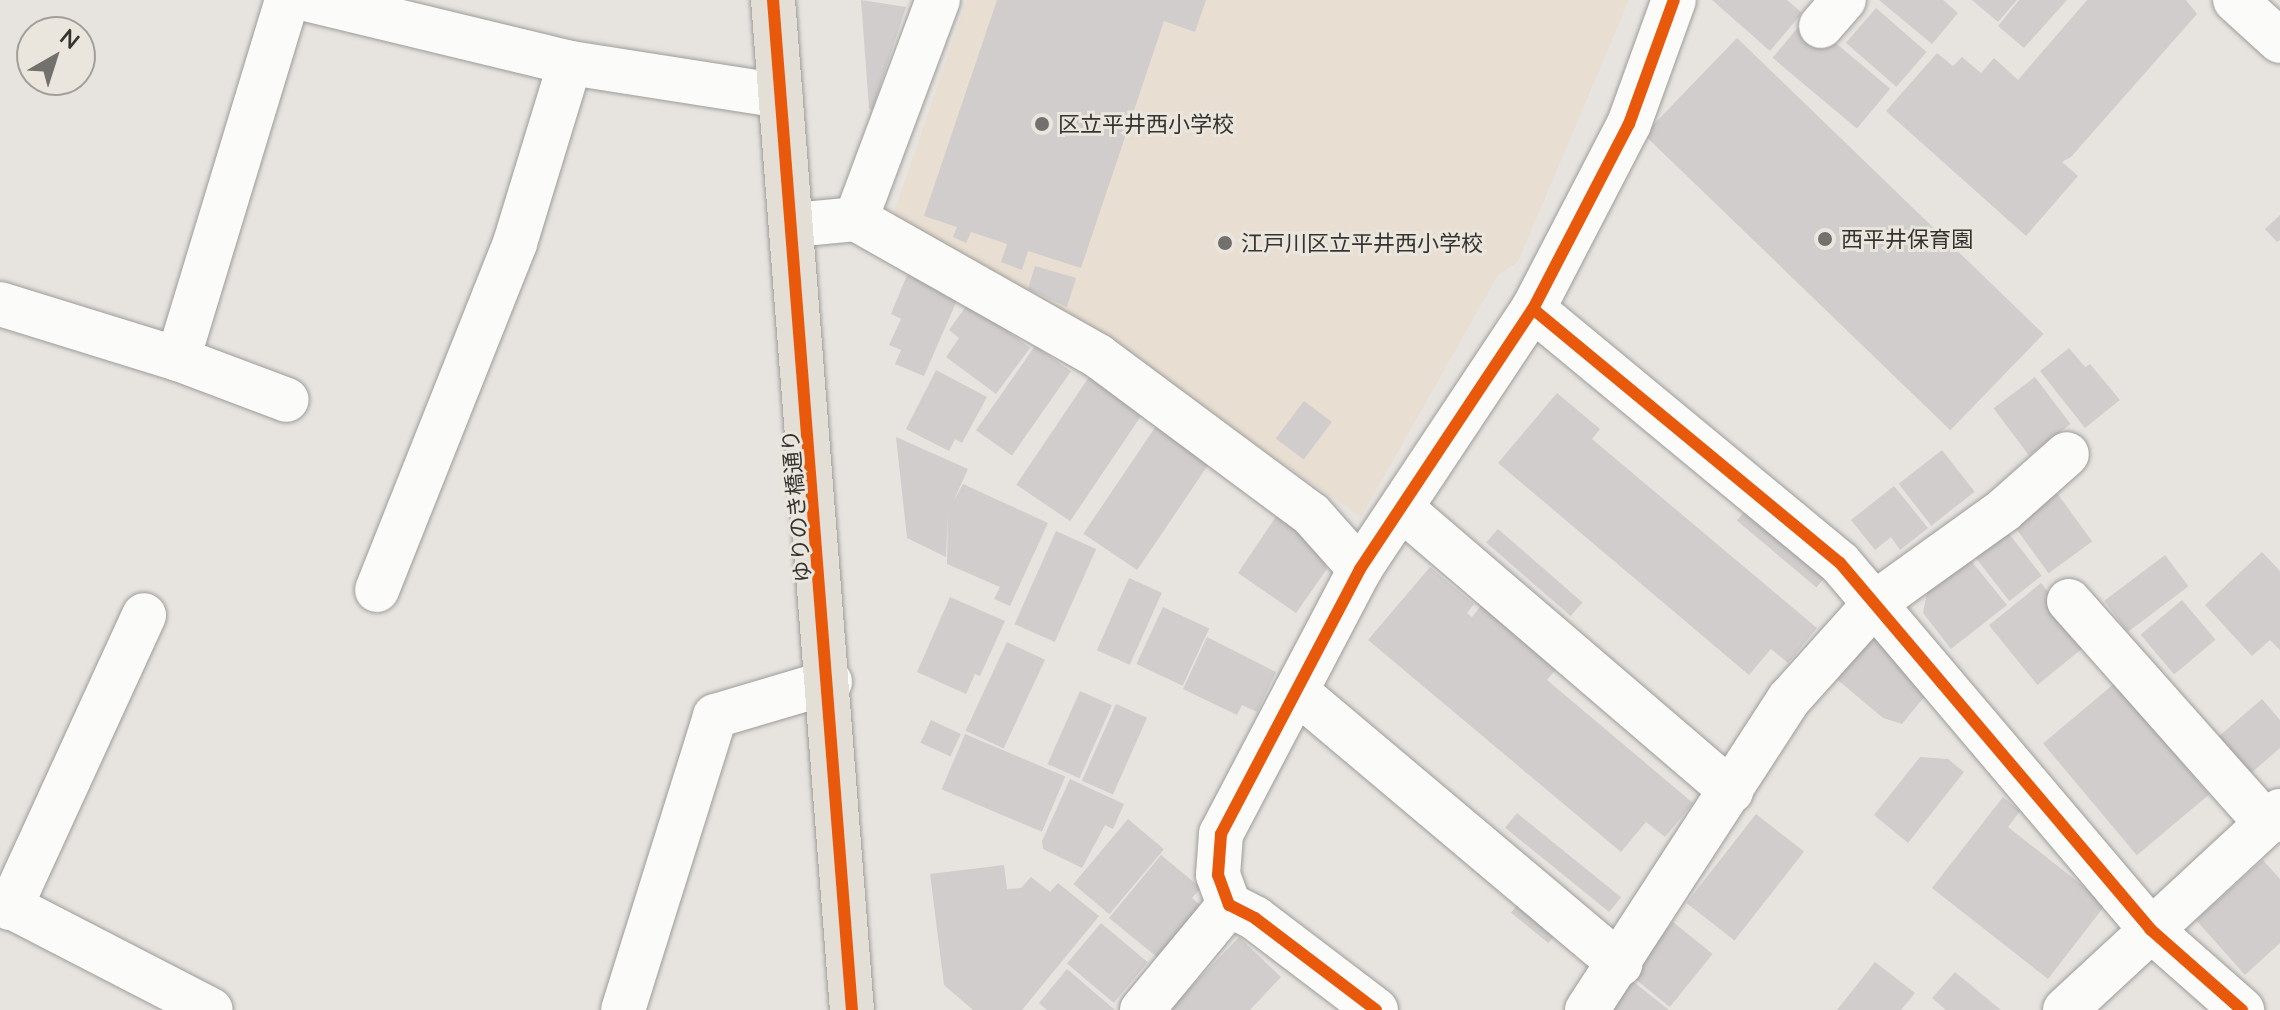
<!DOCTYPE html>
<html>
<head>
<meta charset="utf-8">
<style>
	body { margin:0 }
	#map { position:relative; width:2280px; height:1010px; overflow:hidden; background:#e7e4e0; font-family:Lato,"Noto Sans JP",sans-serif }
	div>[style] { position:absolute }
	.education>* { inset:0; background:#e8ded2 }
	.building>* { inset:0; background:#d0cdcc; transform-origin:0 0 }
	.roads { filter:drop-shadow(0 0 2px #9e9c99) drop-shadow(0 0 2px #9e9c99) }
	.minor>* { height:44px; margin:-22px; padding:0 22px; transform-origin:22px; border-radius:22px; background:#fbfbfa }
	.major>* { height:44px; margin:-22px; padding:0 22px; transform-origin:22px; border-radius:22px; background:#e3ded6 }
	.cycleway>* { height:12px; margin:-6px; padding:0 6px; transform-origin:6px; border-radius:6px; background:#e8590c }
	.dots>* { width:22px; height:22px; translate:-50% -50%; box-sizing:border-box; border:4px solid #eae5dd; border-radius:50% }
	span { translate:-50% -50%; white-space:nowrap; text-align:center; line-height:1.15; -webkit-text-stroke:6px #eae5dd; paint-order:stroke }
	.poi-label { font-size:22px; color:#353330 }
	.left { translate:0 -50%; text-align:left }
	.street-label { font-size:22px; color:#353330 }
	.north { position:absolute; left:16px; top:16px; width:80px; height:80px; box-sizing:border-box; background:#eae5dd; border:2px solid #a29e98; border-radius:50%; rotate:39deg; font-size:22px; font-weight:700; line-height:32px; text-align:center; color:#353330 }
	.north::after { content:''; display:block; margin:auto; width:28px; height:36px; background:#73716e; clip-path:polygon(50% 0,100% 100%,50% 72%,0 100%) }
</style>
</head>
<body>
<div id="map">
	<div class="education">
		<i style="clip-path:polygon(967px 0,1629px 0,1518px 262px,1498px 275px,1361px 517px,1095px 335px,890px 224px)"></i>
	</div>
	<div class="building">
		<i style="clip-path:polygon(861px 0,906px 7px,872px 111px,869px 108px)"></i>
		<i style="clip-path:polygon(997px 0,1206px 0,1195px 32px,1164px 21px,1081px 268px,1028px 251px,1022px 270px,1001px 262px,1007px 244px,971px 232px,966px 243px,953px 237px,957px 227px,924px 216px)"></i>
		<i style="clip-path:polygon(1712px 0,1787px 0,1802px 13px,1770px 51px)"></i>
		<i style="clip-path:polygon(1879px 0,1943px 0,1958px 13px,1932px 44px)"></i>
		<i style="clip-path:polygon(1972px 0,2017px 0,1998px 22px)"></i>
		<i style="clip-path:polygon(2019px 0,2067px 0,2024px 48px,1998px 26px)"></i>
		<i style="clip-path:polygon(2087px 0,2186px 0,2197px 14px,2071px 157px,2062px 162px,2078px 176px,2026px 236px,1886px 111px,1937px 53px,1953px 66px,1962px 57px,1981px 73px,1994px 58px,2018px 80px)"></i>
		<i style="left:1876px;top:8px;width:67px;height:46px;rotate:41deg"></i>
		<i style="left:1806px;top:18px;width:110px;height:52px;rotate:40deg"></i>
		<i style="left:1737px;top:38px;width:426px;height:134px;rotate:44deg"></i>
		<i style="clip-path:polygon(2280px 215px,2280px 240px,2277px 242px,2265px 229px)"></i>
		<i style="clip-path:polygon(1035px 266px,1076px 278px,1067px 307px,1028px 289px)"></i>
		<i style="clip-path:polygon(907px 275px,958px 298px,924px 376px,895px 364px,901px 350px,889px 345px,901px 319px,891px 314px)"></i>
		<i style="clip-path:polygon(969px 302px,1030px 348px,996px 394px,946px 357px,959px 338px,949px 330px)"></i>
		<i style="left:1035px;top:346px;width:44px;height:103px;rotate:35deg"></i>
		<i style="clip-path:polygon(2069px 348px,2085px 367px,2090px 364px,2120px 400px,2085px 428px,2040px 371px)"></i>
		<i style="clip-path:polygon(936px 370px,987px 397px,962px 443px,955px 439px,949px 451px,906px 429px)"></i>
		<i style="left:1089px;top:377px;width:65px;height:130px;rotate:34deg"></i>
		<i style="left:2035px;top:377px;width:59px;height:52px;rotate:53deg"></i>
		<i style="clip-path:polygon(1557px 393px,1600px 429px,1592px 439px,1817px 628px,1788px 663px,1771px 649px,1749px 675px,1498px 463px)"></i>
		<i style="left:1304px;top:401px;width:35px;height:47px;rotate:37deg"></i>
		<i style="left:1156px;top:426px;width:65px;height:130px;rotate:34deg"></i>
		<i style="clip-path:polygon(896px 437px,968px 469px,953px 502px,963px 484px,1048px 523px,1010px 606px,994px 599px,1000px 587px,947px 564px,948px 513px,946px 557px,907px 538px)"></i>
		<i style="left:1942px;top:450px;width:53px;height:55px;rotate:52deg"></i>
		<i style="clip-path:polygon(1894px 486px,1928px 528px,1900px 550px,1891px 537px,1875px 550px,1851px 520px)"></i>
		<i style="left:2057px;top:493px;width:60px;height:54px;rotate:54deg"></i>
		<i style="left:1749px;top:506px;width:104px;height:19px;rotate:40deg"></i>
		<i style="clip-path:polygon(1281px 509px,1315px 532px,1327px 569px,1296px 613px,1238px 573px)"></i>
		<i style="left:1498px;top:529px;width:112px;height:18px;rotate:41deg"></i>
		<i style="left:2006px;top:530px;width:58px;height:41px;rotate:52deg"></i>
		<i style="left:1056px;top:531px;width:44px;height:102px;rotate:24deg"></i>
		<i style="clip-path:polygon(2262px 552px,2280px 571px,2280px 650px,2270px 640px,2252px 656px,2205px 605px)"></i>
		<i style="left:2165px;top:555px;width:39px;height:76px;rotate:53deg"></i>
		<i style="clip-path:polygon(1968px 557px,2007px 605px,1951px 649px,1923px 613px,1928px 588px)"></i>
		<i style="clip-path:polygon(1430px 567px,1474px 604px,1467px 613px,1472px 617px,1491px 593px,1566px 657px,1547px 680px,1693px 803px,1665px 837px,1646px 822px,1621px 852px,1368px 640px)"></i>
		<i style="left:1129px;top:578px;width:36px;height:79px;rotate:24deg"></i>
		<i style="left:2041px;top:583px;width:77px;height:67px;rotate:51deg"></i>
		<i style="clip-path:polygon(950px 597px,1005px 621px,980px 676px,975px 674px,966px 694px,917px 672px)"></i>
		<i style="left:2182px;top:600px;width:52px;height:54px;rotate:50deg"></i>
		<i style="left:1163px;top:607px;width:51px;height:63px;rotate:25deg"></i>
		<i style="clip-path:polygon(1874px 629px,1930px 690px,1902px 724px,1883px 718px,1833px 676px)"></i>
		<i style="clip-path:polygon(1207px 637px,1276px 672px,1257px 712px,1242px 705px,1237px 715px,1183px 689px)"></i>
		<i style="left:1007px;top:642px;width:42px;height:98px;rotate:25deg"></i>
		<i style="left:2115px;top:683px;width:146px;height:94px;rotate:50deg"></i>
		<i style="left:1080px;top:691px;width:35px;height:80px;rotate:24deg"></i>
		<i style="clip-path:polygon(2262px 699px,2280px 720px,2280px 748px,2250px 774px,2218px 737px)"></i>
		<i style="left:1116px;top:704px;width:34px;height:84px;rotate:24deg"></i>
		<i style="left:931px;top:720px;width:33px;height:25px;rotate:25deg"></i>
		<i style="left:965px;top:734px;width:109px;height:60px;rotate:23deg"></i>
		<i style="clip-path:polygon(1920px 757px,1948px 759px,1964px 772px,1908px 843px,1874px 815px)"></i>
		<i style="clip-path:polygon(1070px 779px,1124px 804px,1113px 829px,1105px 825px,1082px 868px,1043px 849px,1042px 841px)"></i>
		<i style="clip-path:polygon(2003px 797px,2020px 811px,2008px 827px,2106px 904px,2048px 979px,1932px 888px)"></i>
		<i style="left:1517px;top:813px;width:134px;height:19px;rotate:39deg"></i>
		<i style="left:1756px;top:814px;width:61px;height:113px;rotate:38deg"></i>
		<i style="left:1128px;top:819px;width:47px;height:85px;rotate:40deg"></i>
		<i style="clip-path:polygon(1161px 855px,1201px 888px,1192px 898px,1201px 906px,1158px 958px,1109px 918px)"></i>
		<i style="clip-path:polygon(2263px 860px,2280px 879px,2280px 943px,2245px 975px,2196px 920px)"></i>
		<i style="clip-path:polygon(1004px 865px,1007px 889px,1021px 888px,1031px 877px,1050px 892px,1058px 883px,1099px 916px,1022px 1010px,973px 1010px,944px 985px,930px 874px)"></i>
		<i style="left:1523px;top:898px;width:48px;height:19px;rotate:39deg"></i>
		<i style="left:1673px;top:922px;width:51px;height:68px;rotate:39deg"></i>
		<i style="left:1101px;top:923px;width:61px;height:53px;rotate:40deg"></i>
		<i style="clip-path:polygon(1239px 937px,1281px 977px,1250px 1010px,1169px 1010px)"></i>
		<i style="clip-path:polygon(1875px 962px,1915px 993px,1901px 1010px,1837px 1010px)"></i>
		<i style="clip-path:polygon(1067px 969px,1115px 1010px,1047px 1010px,1039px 1003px)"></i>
		<i style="clip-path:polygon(1955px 972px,2001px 1010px,1946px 1010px,1932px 998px)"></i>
		<i style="clip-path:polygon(1630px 979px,1669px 1010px,1605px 1010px)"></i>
	</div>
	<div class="roads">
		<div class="minor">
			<i style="left:310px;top:0;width:268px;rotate:13.6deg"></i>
			<i style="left:570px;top:63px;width:213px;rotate:8.9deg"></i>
			<i style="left:2235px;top:0;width:61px;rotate:42.3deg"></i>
			<i style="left:1821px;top:26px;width:35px;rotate:-49deg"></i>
			<i style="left:856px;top:219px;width:278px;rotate:29.5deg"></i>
			<i style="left:1098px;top:356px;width:265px;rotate:36.6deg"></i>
			<i style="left:1311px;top:514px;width:74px;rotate:48.3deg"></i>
			<i style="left:793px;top:225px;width:63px;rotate:-5.4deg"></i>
			<i style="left:856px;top:219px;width:234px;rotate:-69.5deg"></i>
			<i style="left:0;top:304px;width:186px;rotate:17.2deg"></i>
			<i style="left:178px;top:359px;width:375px;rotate:-73.1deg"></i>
			<i style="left:1533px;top:309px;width:398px;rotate:39.6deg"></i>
			<i style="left:1840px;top:563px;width:480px;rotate:49.7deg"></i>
			<i style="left:2150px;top:929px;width:123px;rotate:41.4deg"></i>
			<i style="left:178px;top:359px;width:116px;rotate:20.6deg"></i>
			<i style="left:1401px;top:508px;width:435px;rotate:40.6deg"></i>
			<i style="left:377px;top:590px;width:373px;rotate:-68.3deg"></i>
			<i style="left:515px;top:243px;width:188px;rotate:-73deg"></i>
			<i style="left:2069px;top:601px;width:298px;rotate:48.4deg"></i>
			<i style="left:1296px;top:691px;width:424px;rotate:40.1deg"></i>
			<i style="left:0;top:901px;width:237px;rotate:27.3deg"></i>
			<i style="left:10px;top:908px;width:322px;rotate:-65.4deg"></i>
			<i style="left:623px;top:1010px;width:308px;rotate:-72.6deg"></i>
			<i style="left:715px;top:716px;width:120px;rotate:-16.5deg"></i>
			<i style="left:1142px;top:1010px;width:136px;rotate:-50.4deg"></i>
			<i style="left:1376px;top:1010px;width:152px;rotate:-142.8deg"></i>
			<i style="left:1255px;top:918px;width:29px;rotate:-153deg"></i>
			<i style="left:1229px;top:905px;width:32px;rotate:-110deg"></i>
			<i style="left:1218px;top:875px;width:41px;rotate:-85.8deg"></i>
			<i style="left:1221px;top:834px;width:299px;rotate:-62.3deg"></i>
			<i style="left:1360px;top:569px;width:312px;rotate:-56.4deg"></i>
			<i style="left:1533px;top:309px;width:208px;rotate:-62.6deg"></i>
			<i style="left:1629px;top:124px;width:132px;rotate:-70.1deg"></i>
			<i style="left:1587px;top:1010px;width:372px;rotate:-57deg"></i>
			<i style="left:1790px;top:698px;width:129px;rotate:-48.1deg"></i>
			<i style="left:1876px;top:602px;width:158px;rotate:-35.7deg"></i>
			<i style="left:2004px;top:510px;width:84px;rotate:-41.6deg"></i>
			<i style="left:2065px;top:1010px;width:293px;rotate:-42.8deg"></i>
		</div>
		<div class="major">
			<i style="left:773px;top:0;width:1013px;rotate:85.53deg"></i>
		</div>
	</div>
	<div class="cycleway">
		<i style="left:773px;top:0;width:1013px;rotate:85.53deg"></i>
		<i style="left:1533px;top:309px;width:398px;rotate:39.6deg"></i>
		<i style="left:1840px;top:563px;width:480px;rotate:49.7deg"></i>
		<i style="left:2150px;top:929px;width:123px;rotate:41.4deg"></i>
		<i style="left:1376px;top:1010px;width:152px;rotate:-142.8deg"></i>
		<i style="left:1255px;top:918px;width:29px;rotate:-153deg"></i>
		<i style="left:1229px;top:905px;width:32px;rotate:-110deg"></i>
		<i style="left:1218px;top:875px;width:41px;rotate:-85.8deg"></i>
		<i style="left:1221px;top:834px;width:299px;rotate:-62.3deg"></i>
		<i style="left:1360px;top:569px;width:312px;rotate:-56.4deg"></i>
		<i style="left:1533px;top:309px;width:208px;rotate:-62.6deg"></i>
		<i style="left:1629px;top:124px;width:132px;rotate:-70.1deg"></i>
	</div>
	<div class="dots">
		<i style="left:1042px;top:124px;background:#73716e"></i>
		<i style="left:1825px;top:239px;background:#73716e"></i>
		<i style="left:1225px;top:243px;background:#73716e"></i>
	</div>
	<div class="poi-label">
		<span class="left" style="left:1058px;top:124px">区立平井西小学校</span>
		<span class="left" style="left:1841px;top:239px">西平井保育園</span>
		<span class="left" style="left:1241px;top:243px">江戸川区立平井西小学校</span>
	</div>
	<div class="street-label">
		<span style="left:796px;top:506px;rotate:-95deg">ゆりのき橋通り</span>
	</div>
	<div class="north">N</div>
</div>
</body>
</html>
